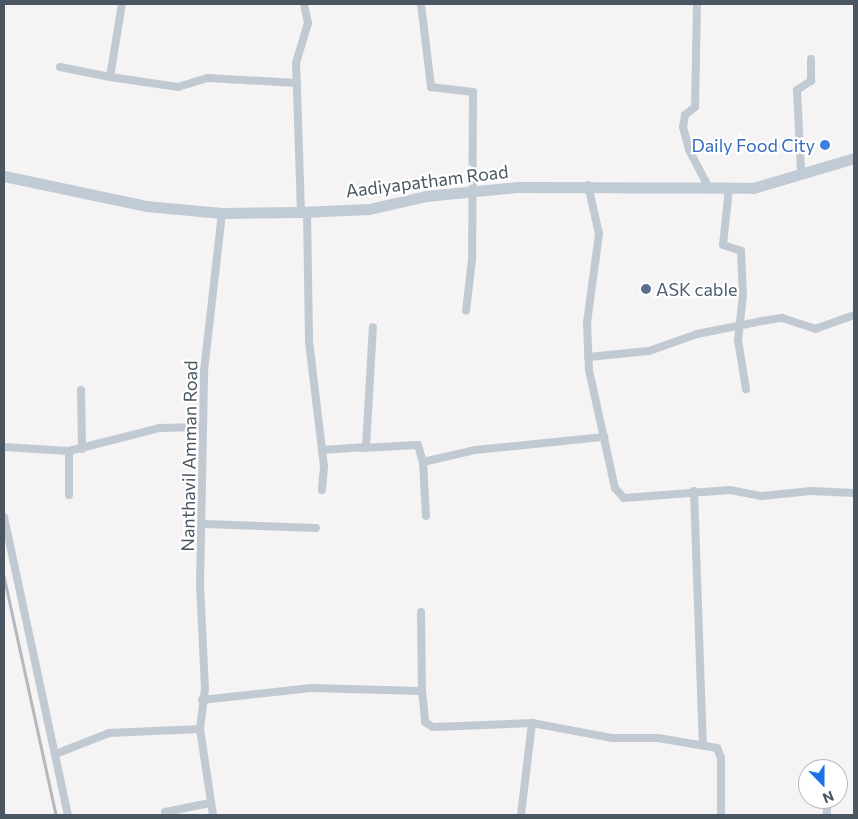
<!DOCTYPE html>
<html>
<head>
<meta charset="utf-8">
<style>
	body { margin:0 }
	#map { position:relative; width:858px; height:819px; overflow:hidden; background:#f5f3f3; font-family:Commissioner,sans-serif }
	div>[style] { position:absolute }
	.street>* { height:8px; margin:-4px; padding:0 4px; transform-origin:4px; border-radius:4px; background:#c1cad2 }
	.secondary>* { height:11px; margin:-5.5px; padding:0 5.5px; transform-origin:5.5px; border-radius:5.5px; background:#c1cbd6 }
	.rail>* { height:2.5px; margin:-1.25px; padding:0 1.25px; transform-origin:1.25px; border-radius:1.25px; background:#b5b8bd }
	.dots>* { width:14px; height:14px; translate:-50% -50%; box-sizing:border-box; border:2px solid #fff; border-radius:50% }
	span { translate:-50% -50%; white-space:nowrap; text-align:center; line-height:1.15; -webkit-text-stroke:4.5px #fff; paint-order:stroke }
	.shop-label { font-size:18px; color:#366cbe }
	.right { translate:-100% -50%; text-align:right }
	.street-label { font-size:18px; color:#4a5661 }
	.service-label { font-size:18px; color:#4e5e75 }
	.left { translate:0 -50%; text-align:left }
	.frame { position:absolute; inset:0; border:5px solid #4a5661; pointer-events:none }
	.north { position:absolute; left:798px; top:759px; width:50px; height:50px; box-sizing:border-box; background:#fff; border:1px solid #b7bbc0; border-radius:50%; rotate:158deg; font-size:14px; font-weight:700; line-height:20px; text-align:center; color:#4a5661 }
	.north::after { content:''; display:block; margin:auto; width:18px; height:22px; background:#1a73e8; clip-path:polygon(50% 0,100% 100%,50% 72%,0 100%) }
</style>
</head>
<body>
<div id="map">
	<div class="street">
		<i style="left:421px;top:4px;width:84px;rotate:83.1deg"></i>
		<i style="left:431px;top:87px;width:42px;rotate:6.8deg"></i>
		<i style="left:473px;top:92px;width:168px;rotate:90.3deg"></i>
		<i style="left:472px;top:260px;width:51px;rotate:96.7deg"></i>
		<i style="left:697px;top:4px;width:103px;rotate:91.1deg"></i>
		<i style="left:695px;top:107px;width:13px;rotate:141deg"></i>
		<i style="left:685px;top:115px;width:12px;rotate:99deg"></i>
		<i style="left:683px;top:127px;width:24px;rotate:75deg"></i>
		<i style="left:689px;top:150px;width:43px;rotate:62.2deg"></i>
		<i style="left:60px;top:67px;width:51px;rotate:11.3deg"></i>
		<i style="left:110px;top:77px;width:74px;rotate:-80.7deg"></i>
		<i style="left:110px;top:77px;width:69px;rotate:8.4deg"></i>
		<i style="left:178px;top:87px;width:31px;rotate:-17deg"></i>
		<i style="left:208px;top:78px;width:89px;rotate:3.2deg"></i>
		<i style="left:801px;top:171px;width:81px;rotate:-92.8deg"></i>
		<i style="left:797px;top:90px;width:17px;rotate:-33deg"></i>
		<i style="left:811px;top:81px;width:22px;rotate:-90deg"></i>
		<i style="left:588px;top:185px;width:50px;rotate:77.3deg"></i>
		<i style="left:599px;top:234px;width:90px;rotate:97.7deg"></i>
		<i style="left:587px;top:323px;width:47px;rotate:87.6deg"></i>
		<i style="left:589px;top:370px;width:121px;rotate:77.6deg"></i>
		<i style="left:615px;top:488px;width:13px;rotate:48deg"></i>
		<i style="left:624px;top:498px;width:106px;rotate:-4.3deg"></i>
		<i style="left:730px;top:490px;width:32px;rotate:11deg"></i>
		<i style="left:761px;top:496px;width:50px;rotate:-5.7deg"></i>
		<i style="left:811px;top:491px;width:43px;rotate:2.7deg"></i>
		<i style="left:729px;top:188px;width:57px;rotate:96deg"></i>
		<i style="left:723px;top:245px;width:19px;rotate:18deg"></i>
		<i style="left:741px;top:251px;width:44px;rotate:87.4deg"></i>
		<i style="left:743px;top:295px;width:45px;rotate:96.3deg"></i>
		<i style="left:738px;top:340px;width:50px;rotate:80.7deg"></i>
		<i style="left:307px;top:211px;width:130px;rotate:89.1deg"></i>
		<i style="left:309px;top:341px;width:126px;rotate:83.2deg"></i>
		<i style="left:324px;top:466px;width:24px;rotate:95deg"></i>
		<i style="left:301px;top:212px;width:149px;rotate:-91.9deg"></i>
		<i style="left:296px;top:63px;width:42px;rotate:-73.3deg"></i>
		<i style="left:308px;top:23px;width:19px;rotate:-102deg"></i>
		<i style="left:588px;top:357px;width:61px;rotate:-5.6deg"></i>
		<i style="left:649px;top:351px;width:51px;rotate:-19.5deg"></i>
		<i style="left:697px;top:334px;width:66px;rotate:-11.3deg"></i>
		<i style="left:762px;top:321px;width:20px;rotate:-9deg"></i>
		<i style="left:782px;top:318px;width:35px;rotate:18deg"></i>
		<i style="left:815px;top:329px;width:41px;rotate:-19.7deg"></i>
		<i style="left:81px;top:390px;width:59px;rotate:89deg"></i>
		<i style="left:4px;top:447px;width:65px;rotate:3.5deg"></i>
		<i style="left:69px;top:451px;width:93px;rotate:-14.3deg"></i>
		<i style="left:159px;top:428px;width:44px;rotate:-1.3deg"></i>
		<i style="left:362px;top:448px;width:56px;rotate:-3.1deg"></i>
		<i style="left:418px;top:445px;width:18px;rotate:74deg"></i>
		<i style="left:423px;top:462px;width:53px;rotate:-13deg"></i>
		<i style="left:475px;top:450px;width:130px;rotate:-5.8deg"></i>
		<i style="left:322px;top:450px;width:44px;rotate:-3.9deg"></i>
		<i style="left:366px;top:447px;width:120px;rotate:-86.7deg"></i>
		<i style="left:423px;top:462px;width:54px;rotate:86.8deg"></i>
		<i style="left:694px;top:491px;width:255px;rotate:88deg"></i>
		<i style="left:69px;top:495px;width:44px;rotate:-90deg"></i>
		<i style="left:4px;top:517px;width:305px;rotate:77.9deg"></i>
		<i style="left:203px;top:524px;width:113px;rotate:2deg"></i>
		<i style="left:421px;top:612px;width:79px;rotate:89.3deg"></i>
		<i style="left:202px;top:700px;width:110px;rotate:-6.3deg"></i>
		<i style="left:311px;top:688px;width:111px;rotate:1.5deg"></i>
		<i style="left:422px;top:691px;width:31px;rotate:84deg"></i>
		<i style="left:425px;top:722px;width:9px;rotate:32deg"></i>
		<i style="left:433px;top:727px;width:99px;rotate:-2.3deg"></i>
		<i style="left:532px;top:723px;width:81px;rotate:10.6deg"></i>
		<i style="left:612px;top:738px;width:46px"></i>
		<i style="left:658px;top:738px;width:60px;rotate:9.6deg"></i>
		<i style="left:717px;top:748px;width:11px;rotate:68deg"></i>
		<i style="left:721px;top:758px;width:57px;rotate:90deg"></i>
		<i style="left:58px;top:753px;width:55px;rotate:-21.4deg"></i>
		<i style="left:109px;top:733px;width:91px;rotate:-2.5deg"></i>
		<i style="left:827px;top:799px;width:16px;rotate:90deg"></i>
		<i style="left:165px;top:812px;width:46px;rotate:-11.3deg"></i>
		<i style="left:213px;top:815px;width:87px;rotate:-98.6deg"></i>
		<i style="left:200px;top:729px;width:41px;rotate:-83deg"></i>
		<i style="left:205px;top:688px;width:102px;rotate:-92.8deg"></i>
		<i style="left:200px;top:586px;width:215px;rotate:-88.9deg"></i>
		<i style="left:204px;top:371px;width:159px;rotate:-83.5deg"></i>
		<i style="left:521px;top:815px;width:93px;rotate:-83.2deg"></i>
	</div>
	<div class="secondary">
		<i style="left:4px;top:176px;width:145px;rotate:11.9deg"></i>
		<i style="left:146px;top:206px;width:76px;rotate:5.3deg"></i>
		<i style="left:222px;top:213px;width:79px;rotate:-0.7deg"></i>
		<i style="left:301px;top:212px;width:68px;rotate:-2.5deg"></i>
		<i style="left:369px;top:209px;width:58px;rotate:-12.8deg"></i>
		<i style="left:426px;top:196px;width:91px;rotate:-5.6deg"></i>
		<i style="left:517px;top:187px;width:236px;rotate:0.2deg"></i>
		<i style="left:753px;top:188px;width:105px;rotate:-16.5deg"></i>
	</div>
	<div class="rail">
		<i style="left:4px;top:576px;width:245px;rotate:77.7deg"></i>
	</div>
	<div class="dots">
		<i style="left:825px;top:145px;background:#3f7fe0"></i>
		<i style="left:646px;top:289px;background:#5c6f8a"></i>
	</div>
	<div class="shop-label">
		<span class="right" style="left:815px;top:145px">Daily Food City</span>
	</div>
	<div class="street-label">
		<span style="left:427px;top:181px;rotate:-7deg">Aadiyapatham Road</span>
		<span style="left:189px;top:456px;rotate:-89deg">Nanthavil Amman Road</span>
	</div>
	<div class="service-label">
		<span class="left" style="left:656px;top:289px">ASK cable</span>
	</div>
	<div class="frame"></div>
	<div class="north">N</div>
</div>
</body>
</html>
